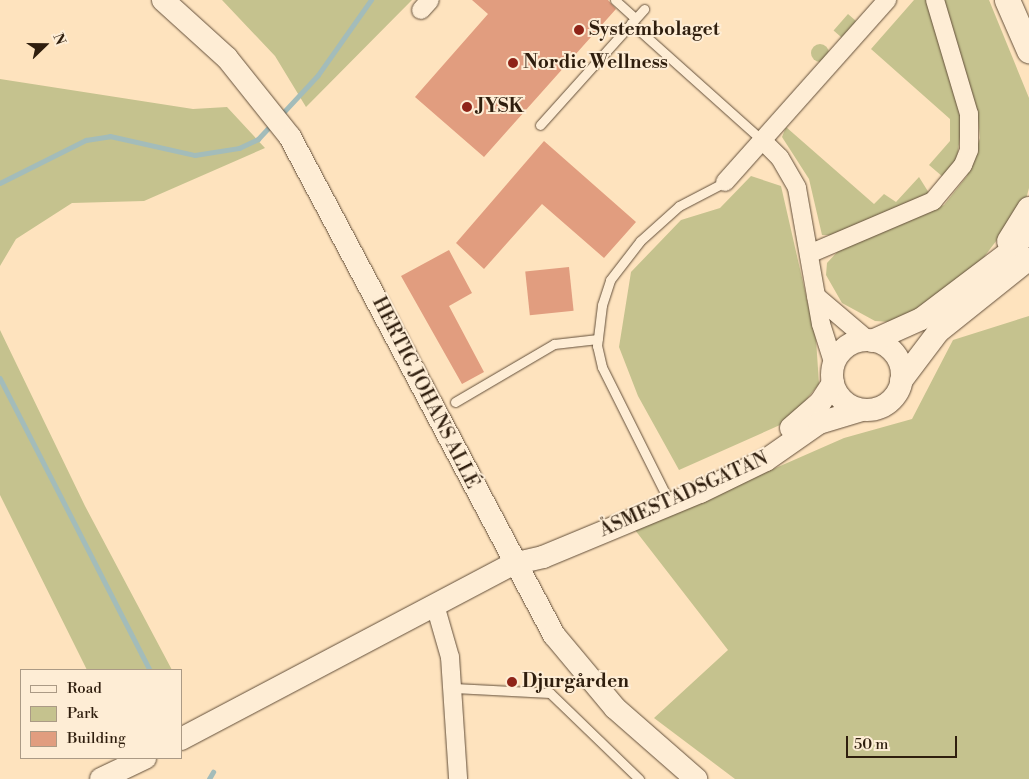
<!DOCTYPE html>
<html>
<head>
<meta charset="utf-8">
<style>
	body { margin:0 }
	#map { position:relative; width:1029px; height:779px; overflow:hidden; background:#fee3be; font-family:"Libre Bodoni",serif }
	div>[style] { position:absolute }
	.green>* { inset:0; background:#c5c28e; transform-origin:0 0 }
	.round { border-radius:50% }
	.stream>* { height:4.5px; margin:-2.25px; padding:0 2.25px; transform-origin:2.25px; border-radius:2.25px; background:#a3bcba }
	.building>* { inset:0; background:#e19d7f; transform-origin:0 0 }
	.roads { filter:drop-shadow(0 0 1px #634f3a) drop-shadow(0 0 1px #634f3a) }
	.service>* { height:9px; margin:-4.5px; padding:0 4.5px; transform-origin:4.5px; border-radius:4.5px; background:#feedd5 }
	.minor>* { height:18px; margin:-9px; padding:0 9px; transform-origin:9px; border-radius:9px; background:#feedd5 }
	.tertiary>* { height:22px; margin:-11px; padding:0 11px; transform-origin:11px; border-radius:11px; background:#feedd5 }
	.tertiary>.ring { margin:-11px; padding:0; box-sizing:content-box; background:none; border:22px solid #feedd5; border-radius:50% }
	.secondary>* { height:25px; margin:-12.5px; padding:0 12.5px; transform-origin:12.5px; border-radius:12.5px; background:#feedd5 }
	.dots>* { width:14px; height:14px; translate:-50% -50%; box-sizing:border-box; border:2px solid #feedd5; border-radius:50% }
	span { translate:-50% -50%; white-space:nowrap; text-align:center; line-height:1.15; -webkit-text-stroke:4px #feedd5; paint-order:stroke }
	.poi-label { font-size:19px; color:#2f1e0e; font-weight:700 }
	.left { translate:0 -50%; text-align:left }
	.street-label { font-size:19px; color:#2f1e0e }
	.legend { position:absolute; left:20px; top:669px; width:162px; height:90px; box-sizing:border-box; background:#feedd5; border:1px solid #ab9a85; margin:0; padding:6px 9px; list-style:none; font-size:15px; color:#2f1e0e }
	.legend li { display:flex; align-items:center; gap:10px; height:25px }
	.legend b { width:25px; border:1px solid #ab9a85 }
	.north { position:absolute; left:20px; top:20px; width:50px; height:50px; -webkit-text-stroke:4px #feedd5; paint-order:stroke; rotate:68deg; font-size:14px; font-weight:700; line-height:20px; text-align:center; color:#2f1e0e }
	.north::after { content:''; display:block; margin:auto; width:18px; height:22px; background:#2f1e0e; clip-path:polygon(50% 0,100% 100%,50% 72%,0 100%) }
	.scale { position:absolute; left:846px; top:736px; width:111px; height:22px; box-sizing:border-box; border:2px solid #2f1e0e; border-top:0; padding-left:6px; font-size:15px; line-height:18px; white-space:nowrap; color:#2f1e0e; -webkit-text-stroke:4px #feedd5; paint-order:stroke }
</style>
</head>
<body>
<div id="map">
	<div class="green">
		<i style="clip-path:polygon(222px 0,412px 0,306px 107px,275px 56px)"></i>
		<i style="clip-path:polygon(914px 0,926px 0,962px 122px,957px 159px,943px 177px,929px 165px,950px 141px,950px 119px,871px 49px)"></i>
		<i style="clip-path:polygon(943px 0,989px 0,1029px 98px,1029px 188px,1025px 203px,984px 257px,925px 306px,890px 322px,875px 321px,842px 303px,826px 275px,827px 263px,839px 250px,944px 205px,967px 176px,980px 138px,978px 118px)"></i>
		<i style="left:848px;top:14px;width:11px;height:22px;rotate:41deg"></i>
		<i class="round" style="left:811px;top:44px;width:18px;height:18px"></i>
		<i style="clip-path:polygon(0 79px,193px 109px,227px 107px,265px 148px,144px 201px,72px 203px,16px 239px,0 266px)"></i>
		<i style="clip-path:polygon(786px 127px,874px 204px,884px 194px,896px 202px,919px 177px,929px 193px,831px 235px,822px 235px,809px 179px,782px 137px)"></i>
		<i style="clip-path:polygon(751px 176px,781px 186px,816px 339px,819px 384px,789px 421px,679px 470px,638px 396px,619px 347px,631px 272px,681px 220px,720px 208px)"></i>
		<i style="clip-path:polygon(1029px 316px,1029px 779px,735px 779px,654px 718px,728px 650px,635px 530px,844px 438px,912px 419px,953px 340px)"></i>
		<i style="clip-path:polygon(0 330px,85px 506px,172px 670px,87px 670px,0 495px)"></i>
	</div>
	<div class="stream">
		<i style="left:281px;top:115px;width:54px;rotate:-47.2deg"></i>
		<i style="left:318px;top:75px;width:92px;rotate:-54.8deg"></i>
		<i style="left:0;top:183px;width:96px;rotate:-26.6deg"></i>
		<i style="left:86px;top:140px;width:24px;rotate:-9deg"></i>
		<i style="left:110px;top:136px;width:87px;rotate:12.6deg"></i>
		<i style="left:195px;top:155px;width:45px;rotate:-9deg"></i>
		<i style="left:239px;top:148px;width:21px;rotate:-25deg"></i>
		<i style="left:258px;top:139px;width:21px;rotate:-47deg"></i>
		<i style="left:0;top:378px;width:328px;rotate:62.8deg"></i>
		<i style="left:209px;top:779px;width:8px;rotate:-60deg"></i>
	</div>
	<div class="building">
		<i style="clip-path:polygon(472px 0,608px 0,616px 9px,484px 157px,415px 97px,488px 14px)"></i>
		<i style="clip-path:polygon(544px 141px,636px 222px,604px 258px,542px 204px,484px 269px,456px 243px)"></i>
		<i style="clip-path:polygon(449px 250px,472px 293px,449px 306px,484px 372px,462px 384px,401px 276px)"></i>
		<i style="left:569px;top:267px;width:44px;height:44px;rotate:84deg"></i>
	</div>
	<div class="roads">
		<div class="service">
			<i style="left:615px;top:0;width:27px;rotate:42deg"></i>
			<i style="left:631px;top:23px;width:176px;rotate:41.8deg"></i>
			<i style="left:540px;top:125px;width:156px;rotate:-48.1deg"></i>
			<i style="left:455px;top:402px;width:115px;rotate:-30.4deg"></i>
			<i style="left:554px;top:344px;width:44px;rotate:-6.5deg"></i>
			<i style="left:670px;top:503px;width:152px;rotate:-116.6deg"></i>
			<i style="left:602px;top:367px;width:22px;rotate:-103deg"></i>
			<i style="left:597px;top:346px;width:41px;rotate:-83deg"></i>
			<i style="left:602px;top:305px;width:26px;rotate:-72deg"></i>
			<i style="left:610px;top:280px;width:49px;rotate:-52.4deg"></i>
			<i style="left:640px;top:241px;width:52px;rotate:-41.9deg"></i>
			<i style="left:679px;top:206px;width:52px;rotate:-27.6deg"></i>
			<i style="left:454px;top:688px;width:96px;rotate:3deg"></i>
			<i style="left:550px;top:693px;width:124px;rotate:44deg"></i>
		</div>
		<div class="minor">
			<i style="left:421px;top:10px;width:13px;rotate:-48deg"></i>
			<i style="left:762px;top:140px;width:25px;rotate:45deg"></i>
			<i style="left:780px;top:158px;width:34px;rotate:60deg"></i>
			<i style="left:797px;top:188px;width:138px;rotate:80deg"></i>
			<i style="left:821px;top:324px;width:43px;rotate:72.4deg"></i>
			<i style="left:725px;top:182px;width:244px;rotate:-48.3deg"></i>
			<i style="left:809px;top:254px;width:135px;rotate:-23.1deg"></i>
			<i style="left:933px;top:201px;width:47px;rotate:-50.2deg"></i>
			<i style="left:963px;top:165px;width:16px;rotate:-68deg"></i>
			<i style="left:969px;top:150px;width:36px;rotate:-90deg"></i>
			<i style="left:969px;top:114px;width:119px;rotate:-106.6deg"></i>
			<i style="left:816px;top:296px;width:70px;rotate:40.3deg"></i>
			<i style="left:435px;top:605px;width:54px;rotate:73.9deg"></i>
			<i style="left:450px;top:657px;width:122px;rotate:86.2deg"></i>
		</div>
		<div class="tertiary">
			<i style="left:163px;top:0;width:86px;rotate:42.2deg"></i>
			<i style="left:227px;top:58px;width:101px;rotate:51.4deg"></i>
			<i style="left:290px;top:137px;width:564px;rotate:62.07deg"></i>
			<i style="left:554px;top:635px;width:95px;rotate:50.1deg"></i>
			<i style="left:615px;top:708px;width:108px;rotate:41.2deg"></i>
			<i style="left:1008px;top:241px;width:39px;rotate:-58deg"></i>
			<i class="ring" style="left:832px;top:340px;width:48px;height:48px"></i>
			<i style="left:872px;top:341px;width:54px;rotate:-24.2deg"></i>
			<i style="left:921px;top:319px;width:108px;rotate:-37.1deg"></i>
			<i style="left:1007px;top:254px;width:32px;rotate:-46deg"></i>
			<i style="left:901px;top:381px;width:61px;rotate:-52.9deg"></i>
			<i style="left:938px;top:332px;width:117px;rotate:-38.7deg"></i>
			<i style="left:791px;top:428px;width:38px;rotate:-41deg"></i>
			<i style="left:820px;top:403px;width:24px;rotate:-57deg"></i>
			<i style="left:181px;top:739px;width:375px;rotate:-27.8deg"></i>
			<i style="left:513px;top:564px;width:31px;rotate:-13deg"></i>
			<i style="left:543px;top:557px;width:170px;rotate:-22.5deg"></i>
			<i style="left:700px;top:492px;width:73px;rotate:-25.9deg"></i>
			<i style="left:766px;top:460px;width:65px;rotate:-34.9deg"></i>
			<i style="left:819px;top:423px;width:45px;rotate:-16.8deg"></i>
			<i style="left:101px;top:779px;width:49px;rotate:-25.5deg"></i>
		</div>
		<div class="secondary">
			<i style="left:1007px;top:0;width:55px;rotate:66.3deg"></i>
		</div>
	</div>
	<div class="dots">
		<i style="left:579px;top:30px;background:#8f2418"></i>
		<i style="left:513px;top:63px;background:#8f2418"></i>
		<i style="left:467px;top:107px;background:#8f2418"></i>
		<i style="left:512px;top:682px;background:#8f2418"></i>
	</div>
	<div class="poi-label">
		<span class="left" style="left:589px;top:30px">Systembolaget</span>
		<span class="left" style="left:523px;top:63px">Nordic Wellness</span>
		<span class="left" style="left:477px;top:107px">JYSK</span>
		<span class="left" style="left:522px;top:682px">Djurgården</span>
	</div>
	<div class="street-label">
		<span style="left:425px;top:393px;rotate:63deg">HERTIG JOHANS ALLÉ</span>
		<span style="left:684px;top:495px;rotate:-24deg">ÅSMESTADSGATAN</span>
	</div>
	<ul class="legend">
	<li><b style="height:6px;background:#feedd5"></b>Road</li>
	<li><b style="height:14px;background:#c5c28e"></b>Park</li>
	<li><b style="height:14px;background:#e19d7f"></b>Building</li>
	</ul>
	<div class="north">N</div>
	<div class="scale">50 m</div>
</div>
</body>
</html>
